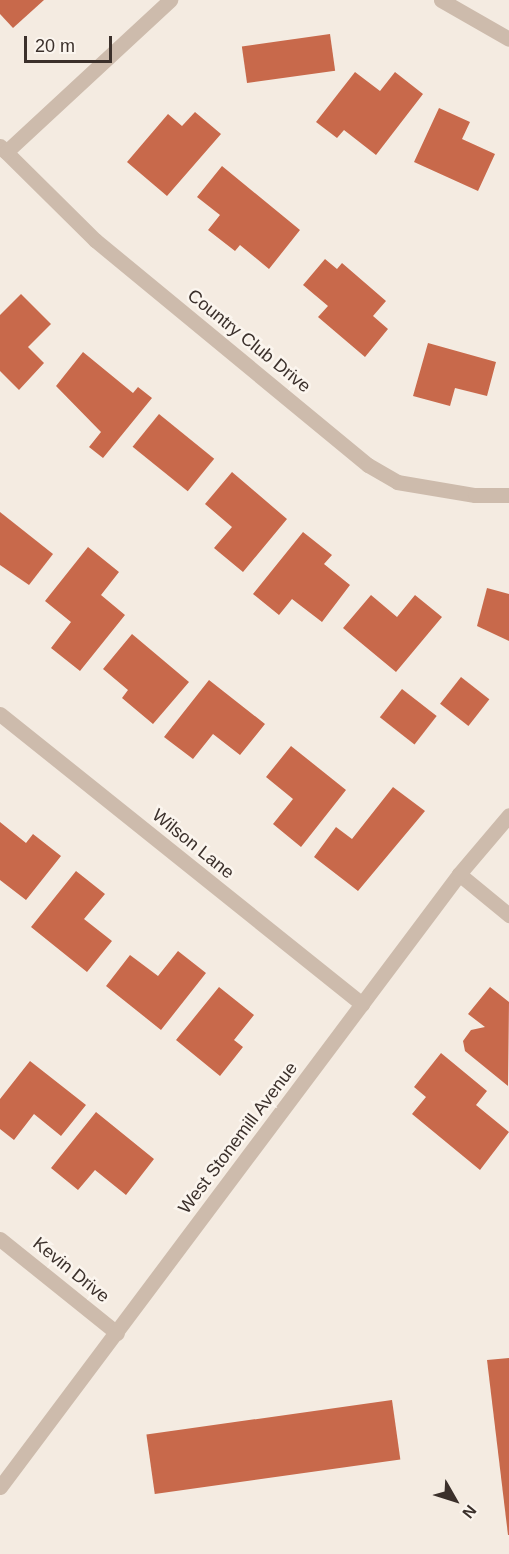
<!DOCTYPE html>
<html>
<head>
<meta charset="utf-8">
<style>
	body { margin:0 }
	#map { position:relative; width:509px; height:1554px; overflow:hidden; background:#f4ebe1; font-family:Arial,sans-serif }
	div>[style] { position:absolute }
	.building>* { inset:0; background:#c8694b; transform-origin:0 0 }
	.minor>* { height:15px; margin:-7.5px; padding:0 7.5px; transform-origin:7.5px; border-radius:7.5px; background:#cdbbac }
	span { translate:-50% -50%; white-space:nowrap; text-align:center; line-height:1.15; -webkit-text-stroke:5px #fbf5ee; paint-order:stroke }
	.street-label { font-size:18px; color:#3b302b }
	.north { position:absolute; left:425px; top:1470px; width:60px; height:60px; -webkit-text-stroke:4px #fbf5ee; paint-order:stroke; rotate:129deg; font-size:16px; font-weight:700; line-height:24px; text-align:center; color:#3b302b }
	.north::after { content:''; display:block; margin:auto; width:21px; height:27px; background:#3b302b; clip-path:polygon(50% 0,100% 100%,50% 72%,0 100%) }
	.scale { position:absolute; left:24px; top:36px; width:88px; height:27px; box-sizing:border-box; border:3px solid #3b302b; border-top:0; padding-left:8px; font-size:18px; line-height:21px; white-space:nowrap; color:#3b302b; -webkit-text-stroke:4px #fbf5ee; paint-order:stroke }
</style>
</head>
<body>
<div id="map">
	<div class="building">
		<i style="clip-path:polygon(0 0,44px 0,13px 28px,0 14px)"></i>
		<i style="left:330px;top:34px;width:37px;height:89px;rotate:82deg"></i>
		<i style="clip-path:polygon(355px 72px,380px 91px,395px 72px,423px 94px,376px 155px,344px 130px,337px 138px,316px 122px)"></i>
		<i style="clip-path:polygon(439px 108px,470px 122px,462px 139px,495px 154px,478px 191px,414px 162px)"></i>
		<i style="clip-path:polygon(195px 112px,221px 134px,167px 196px,127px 162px,168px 114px,182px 126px)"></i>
		<i style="clip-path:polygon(222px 166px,300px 230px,269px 269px,240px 245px,235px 251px,208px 230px,220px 215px,197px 197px)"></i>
		<i style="clip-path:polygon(325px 259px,337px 269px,342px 263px,386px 301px,373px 316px,388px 329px,365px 357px,318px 317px,328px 306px,303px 285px)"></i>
		<i style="clip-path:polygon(21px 294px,51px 324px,28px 347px,44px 363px,19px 390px,0 371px,0 315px)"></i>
		<i style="clip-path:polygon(428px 343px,496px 362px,487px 396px,455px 388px,450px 406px,413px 396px)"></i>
		<i style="clip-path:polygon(83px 352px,133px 393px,138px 387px,152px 398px,103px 458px,89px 447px,101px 432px,56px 386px)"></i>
		<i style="left:159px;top:414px;width:71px;height:42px;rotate:39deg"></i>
		<i style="clip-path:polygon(232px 472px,287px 519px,243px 572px,214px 548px,232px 527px,205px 504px)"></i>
		<i style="clip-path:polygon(0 512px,53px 554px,29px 585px,0 565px)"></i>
		<i style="clip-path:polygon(303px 532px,332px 555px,324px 564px,350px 585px,322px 622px,292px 599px,279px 615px,253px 594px)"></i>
		<i style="clip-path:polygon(88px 547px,119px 572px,101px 595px,125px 615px,80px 671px,51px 648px,71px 622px,45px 601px)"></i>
		<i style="clip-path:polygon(487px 588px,509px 594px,509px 641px,477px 626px)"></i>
		<i style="clip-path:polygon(371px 595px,397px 617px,415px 595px,442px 617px,396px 672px,343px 628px)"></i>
		<i style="clip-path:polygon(132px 634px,189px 682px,153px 724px,122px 698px,128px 690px,103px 669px)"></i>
		<i style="left:461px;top:677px;width:36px;height:34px;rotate:38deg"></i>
		<i style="clip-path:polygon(209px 680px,265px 724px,240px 755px,213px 734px,193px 759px,164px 737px)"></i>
		<i style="left:402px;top:689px;width:44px;height:36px;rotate:38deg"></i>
		<i style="clip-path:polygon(291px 746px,346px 790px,301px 847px,273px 824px,293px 799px,266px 777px)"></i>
		<i style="clip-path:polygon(393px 787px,425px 811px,358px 891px,314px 857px,336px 827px,352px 839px)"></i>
		<i style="clip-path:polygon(0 822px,26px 843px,33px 834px,61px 856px,26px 900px,0 880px)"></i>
		<i style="clip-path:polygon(76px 871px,105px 894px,84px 919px,112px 941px,87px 972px,31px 927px)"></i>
		<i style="clip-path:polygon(178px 951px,206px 973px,161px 1030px,106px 986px,130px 955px,158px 976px)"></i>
		<i style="clip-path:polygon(219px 987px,254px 1015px,234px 1040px,243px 1047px,220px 1076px,176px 1040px)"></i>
		<i style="clip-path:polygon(490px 987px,509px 1002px,508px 1086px,465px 1051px,463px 1041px,471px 1030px,485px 1027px,468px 1014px)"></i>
		<i style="clip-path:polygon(441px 1053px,487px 1091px,476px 1105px,509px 1132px,480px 1170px,412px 1114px,426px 1097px,414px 1087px)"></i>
		<i style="clip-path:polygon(30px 1061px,86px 1105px,61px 1136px,34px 1114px,14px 1140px,0 1129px,0 1099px)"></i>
		<i style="clip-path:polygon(96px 1112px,154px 1159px,126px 1195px,95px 1170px,78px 1190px,51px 1168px)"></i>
		<i style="clip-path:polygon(509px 1358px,509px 1535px,508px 1535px,487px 1360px)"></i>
		<i style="left:392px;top:1400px;width:60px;height:248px;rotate:82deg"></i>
	</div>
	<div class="minor">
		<i style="left:441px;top:0;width:78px;rotate:29.8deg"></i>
		<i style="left:0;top:146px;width:134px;rotate:44.7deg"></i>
		<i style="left:95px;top:240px;width:354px;rotate:39.5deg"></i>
		<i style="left:368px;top:465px;width:34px;rotate:30deg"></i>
		<i style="left:397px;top:482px;width:79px;rotate:9.5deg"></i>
		<i style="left:475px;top:495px;width:34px"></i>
		<i style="left:6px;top:152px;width:224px;rotate:-42.8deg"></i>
		<i style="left:0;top:714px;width:464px;rotate:38.7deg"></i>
		<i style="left:459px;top:874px;width:65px;rotate:39.4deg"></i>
		<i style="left:0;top:1239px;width:150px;rotate:38.8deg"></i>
		<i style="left:0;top:1487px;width:766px;rotate:-53.17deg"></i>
		<i style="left:459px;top:874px;width:77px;rotate:-49.7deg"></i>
	</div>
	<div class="street-label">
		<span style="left:249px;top:341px;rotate:39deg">Country Club Drive</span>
		<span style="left:193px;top:844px;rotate:39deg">Wilson Lane</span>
		<span style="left:238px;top:1138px;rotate:-53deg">West Stonemill Avenue</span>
		<span style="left:71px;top:1270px;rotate:39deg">Kevin Drive</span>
	</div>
	<div class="north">N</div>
	<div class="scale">20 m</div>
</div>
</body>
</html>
